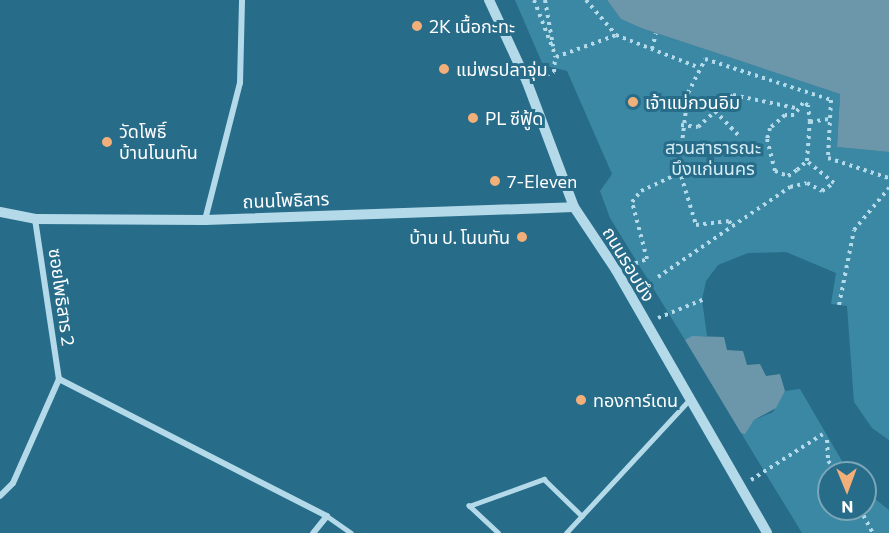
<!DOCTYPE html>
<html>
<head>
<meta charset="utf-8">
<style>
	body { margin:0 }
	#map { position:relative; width:889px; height:533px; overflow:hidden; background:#276c89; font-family:Commissioner,"Noto Sans Thai",sans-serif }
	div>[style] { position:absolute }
	.green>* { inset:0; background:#3b88a5 }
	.water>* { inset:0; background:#6c97aa }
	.path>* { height:4px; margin-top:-2px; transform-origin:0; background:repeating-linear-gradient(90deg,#b4dae9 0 3px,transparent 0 7.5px) }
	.service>* { height:4.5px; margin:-2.25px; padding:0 2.25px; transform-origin:2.25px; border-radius:2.25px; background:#b4dae9 }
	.minor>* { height:6px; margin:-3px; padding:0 3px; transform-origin:3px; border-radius:3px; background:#b4dae9 }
	.tertiary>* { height:10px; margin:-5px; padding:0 5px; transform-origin:5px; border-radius:5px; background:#b4dae9 }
	.dots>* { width:16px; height:16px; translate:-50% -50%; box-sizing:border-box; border:3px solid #276c89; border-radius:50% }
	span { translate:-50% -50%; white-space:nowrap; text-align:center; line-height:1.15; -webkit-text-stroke:6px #276c89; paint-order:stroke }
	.poi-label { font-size:18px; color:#fff }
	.left { translate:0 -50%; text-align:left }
	.right { translate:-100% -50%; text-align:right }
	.park-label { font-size:18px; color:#d8eef7 }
	.street-label { font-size:18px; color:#fff }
	.north { position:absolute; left:817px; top:461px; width:60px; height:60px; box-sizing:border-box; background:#276c89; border:2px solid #7da7b8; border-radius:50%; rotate:179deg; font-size:16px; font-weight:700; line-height:24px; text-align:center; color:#fff }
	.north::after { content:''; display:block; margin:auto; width:21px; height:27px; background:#f2af79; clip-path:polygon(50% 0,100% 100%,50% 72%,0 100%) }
</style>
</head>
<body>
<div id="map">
	<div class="green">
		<i style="clip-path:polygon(515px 0,607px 0,621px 19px,641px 28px,840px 94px,837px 147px,889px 152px,889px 440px,872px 428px,854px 402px,847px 306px,831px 304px,836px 273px,786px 252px,748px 253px,718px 265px,706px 281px,702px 300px,707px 336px,685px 340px,610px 218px,600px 191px,612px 174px,567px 71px,543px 65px)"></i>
		<i style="clip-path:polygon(800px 389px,849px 473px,829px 473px,829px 509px,865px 509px,865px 491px,889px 510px,889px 533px,802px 533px,741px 433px,745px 433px,754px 420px,773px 412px,785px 391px)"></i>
	</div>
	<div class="water">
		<i style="clip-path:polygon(607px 0,889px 0,889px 152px,837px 147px,840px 94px,641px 28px,621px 19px)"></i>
		<i style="clip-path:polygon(692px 336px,724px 337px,727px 350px,743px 351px,747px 365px,760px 364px,766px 376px,780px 374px,785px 391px,776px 408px,754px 420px,745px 434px,741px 433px,685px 340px)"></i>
	</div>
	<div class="path">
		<i style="left:534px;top:0;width:61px;rotate:68.9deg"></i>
		<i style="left:556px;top:57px;width:64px;rotate:-20.1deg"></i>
		<i style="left:545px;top:0;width:47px;rotate:80.1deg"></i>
		<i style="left:586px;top:0;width:46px;rotate:49.4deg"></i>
		<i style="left:616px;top:35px;width:90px;rotate:21.4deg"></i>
		<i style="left:652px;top:49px;width:16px;rotate:-76deg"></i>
		<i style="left:539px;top:77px;width:16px;rotate:-18deg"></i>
		<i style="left:554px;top:72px;width:16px;rotate:-86deg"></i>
		<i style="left:715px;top:111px;width:33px;rotate:46deg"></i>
		<i style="left:810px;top:122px;width:17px;rotate:-97deg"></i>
		<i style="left:808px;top:105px;width:5px;rotate:-158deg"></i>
		<i style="left:803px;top:103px;width:15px;rotate:127deg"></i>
		<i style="left:794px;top:115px;width:9px;rotate:180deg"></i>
		<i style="left:785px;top:115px;width:20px;rotate:139deg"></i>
		<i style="left:770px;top:128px;width:11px;rotate:105deg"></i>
		<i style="left:767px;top:139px;width:33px;rotate:76deg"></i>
		<i style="left:775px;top:171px;width:14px;rotate:21deg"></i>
		<i style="left:788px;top:176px;width:11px;rotate:-34deg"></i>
		<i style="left:797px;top:170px;width:13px;rotate:-42deg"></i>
		<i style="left:807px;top:161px;width:39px;rotate:-86deg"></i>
		<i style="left:810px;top:122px;width:20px;rotate:-9deg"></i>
		<i style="left:681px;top:125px;width:17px;rotate:7deg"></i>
		<i style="left:698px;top:127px;width:47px;rotate:-42.4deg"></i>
		<i style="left:733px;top:95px;width:64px;rotate:11.7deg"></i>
		<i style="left:679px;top:169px;width:59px;rotate:73.1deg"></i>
		<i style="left:696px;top:225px;width:33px;rotate:-7deg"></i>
		<i style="left:729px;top:221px;width:6px;rotate:59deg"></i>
		<i style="left:628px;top:266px;width:20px;rotate:-20deg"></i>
		<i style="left:647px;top:259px;width:59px;rotate:-104.7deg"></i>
		<i style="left:632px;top:202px;width:14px;rotate:-51deg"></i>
		<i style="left:641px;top:191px;width:35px;rotate:-25deg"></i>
		<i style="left:673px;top:176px;width:10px;rotate:-53deg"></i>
		<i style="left:679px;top:168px;width:76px;rotate:-83.2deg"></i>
		<i style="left:688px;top:93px;width:38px;rotate:-63deg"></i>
		<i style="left:705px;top:59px;width:133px;rotate:18deg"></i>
		<i style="left:831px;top:100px;width:58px;rotate:93deg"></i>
		<i style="left:828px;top:158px;width:64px;rotate:18.2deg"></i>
		<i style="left:658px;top:277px;width:160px;rotate:-34.3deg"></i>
		<i style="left:790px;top:187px;width:17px;rotate:-13deg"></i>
		<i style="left:807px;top:183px;width:17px;rotate:28deg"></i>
		<i style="left:822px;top:191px;width:14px;rotate:-34deg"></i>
		<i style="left:834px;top:183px;width:35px;rotate:-141deg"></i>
		<i style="left:839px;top:305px;width:76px;rotate:-78.7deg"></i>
		<i style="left:854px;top:230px;width:55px;rotate:-50.2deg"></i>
		<i style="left:658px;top:318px;width:48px;rotate:-22.2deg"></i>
		<i style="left:827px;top:440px;width:21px;rotate:87deg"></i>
		<i style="left:828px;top:461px;width:16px;rotate:47deg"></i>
		<i style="left:751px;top:480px;width:85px;rotate:-32.6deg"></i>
		<i style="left:860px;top:509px;width:27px;rotate:62deg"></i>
	</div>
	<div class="service">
		<i style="left:327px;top:516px;width:29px;rotate:35deg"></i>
		<i style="left:498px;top:533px;width:40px;rotate:-137deg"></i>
		<i style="left:469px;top:506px;width:80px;rotate:-19.8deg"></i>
		<i style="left:544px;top:479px;width:53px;rotate:44.2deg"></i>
		<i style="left:566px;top:533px;width:183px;rotate:-47.2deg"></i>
	</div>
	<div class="minor">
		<i style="left:35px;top:219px;width:162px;rotate:81.5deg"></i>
		<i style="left:205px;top:220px;width:141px;rotate:-75.7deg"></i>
		<i style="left:240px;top:83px;width:83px;rotate:-88.6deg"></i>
		<i style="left:59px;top:379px;width:301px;rotate:27.1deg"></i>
		<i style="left:327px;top:516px;width:22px;rotate:129deg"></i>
		<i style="left:0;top:496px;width:18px;rotate:-45deg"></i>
		<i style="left:13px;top:483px;width:114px;rotate:-66.1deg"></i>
	</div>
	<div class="tertiary">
		<i style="left:489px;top:0;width:90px;rotate:65.1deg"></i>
		<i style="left:527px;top:82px;width:134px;rotate:69.4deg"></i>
		<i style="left:574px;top:207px;width:76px;rotate:56.3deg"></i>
		<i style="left:616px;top:270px;width:303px;rotate:60.1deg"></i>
		<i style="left:0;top:212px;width:36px;rotate:11deg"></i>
		<i style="left:35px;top:219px;width:170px;rotate:0.3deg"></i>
		<i style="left:205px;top:220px;width:369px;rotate:-2deg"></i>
	</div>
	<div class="dots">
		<i style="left:417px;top:26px;background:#f2af79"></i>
		<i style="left:444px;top:69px;background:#f2af79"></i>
		<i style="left:633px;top:102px;background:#f2af79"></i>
		<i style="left:473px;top:118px;background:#f2af79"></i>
		<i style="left:107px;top:142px;background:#f2af79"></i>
		<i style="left:495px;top:181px;background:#f2af79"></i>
		<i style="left:522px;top:237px;background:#f2af79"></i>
		<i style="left:581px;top:400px;background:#f2af79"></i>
	</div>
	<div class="poi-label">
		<span class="left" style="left:429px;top:26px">2K เนื้อกะทะ</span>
		<span class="left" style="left:456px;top:69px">แม่พรปลาจุ่ม</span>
		<span class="left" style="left:645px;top:102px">เจ้าแม่กวนอิม</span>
		<span class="left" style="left:485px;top:118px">PL ซีฟู้ด</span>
		<span class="left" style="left:119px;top:142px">วัดโพธิ์<br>บ้านโนนทัน</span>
		<span class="left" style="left:507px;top:181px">7-Eleven</span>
		<span class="right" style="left:510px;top:237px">บ้าน ป. โนนทัน</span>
		<span class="left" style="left:593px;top:400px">ทองการ์เดน</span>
	</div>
	<div class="park-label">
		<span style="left:713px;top:158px">สวนสาธารณะ<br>บึงแก่นนคร</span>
	</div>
	<div class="street-label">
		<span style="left:286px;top:200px;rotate:-2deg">ถนนโพธิสาร</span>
		<span style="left:629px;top:264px;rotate:59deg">ถนนรอบบึง</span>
		<span style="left:62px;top:297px;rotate:82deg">ซอยโพธิสาร 2</span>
	</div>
	<div class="north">N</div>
</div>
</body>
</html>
